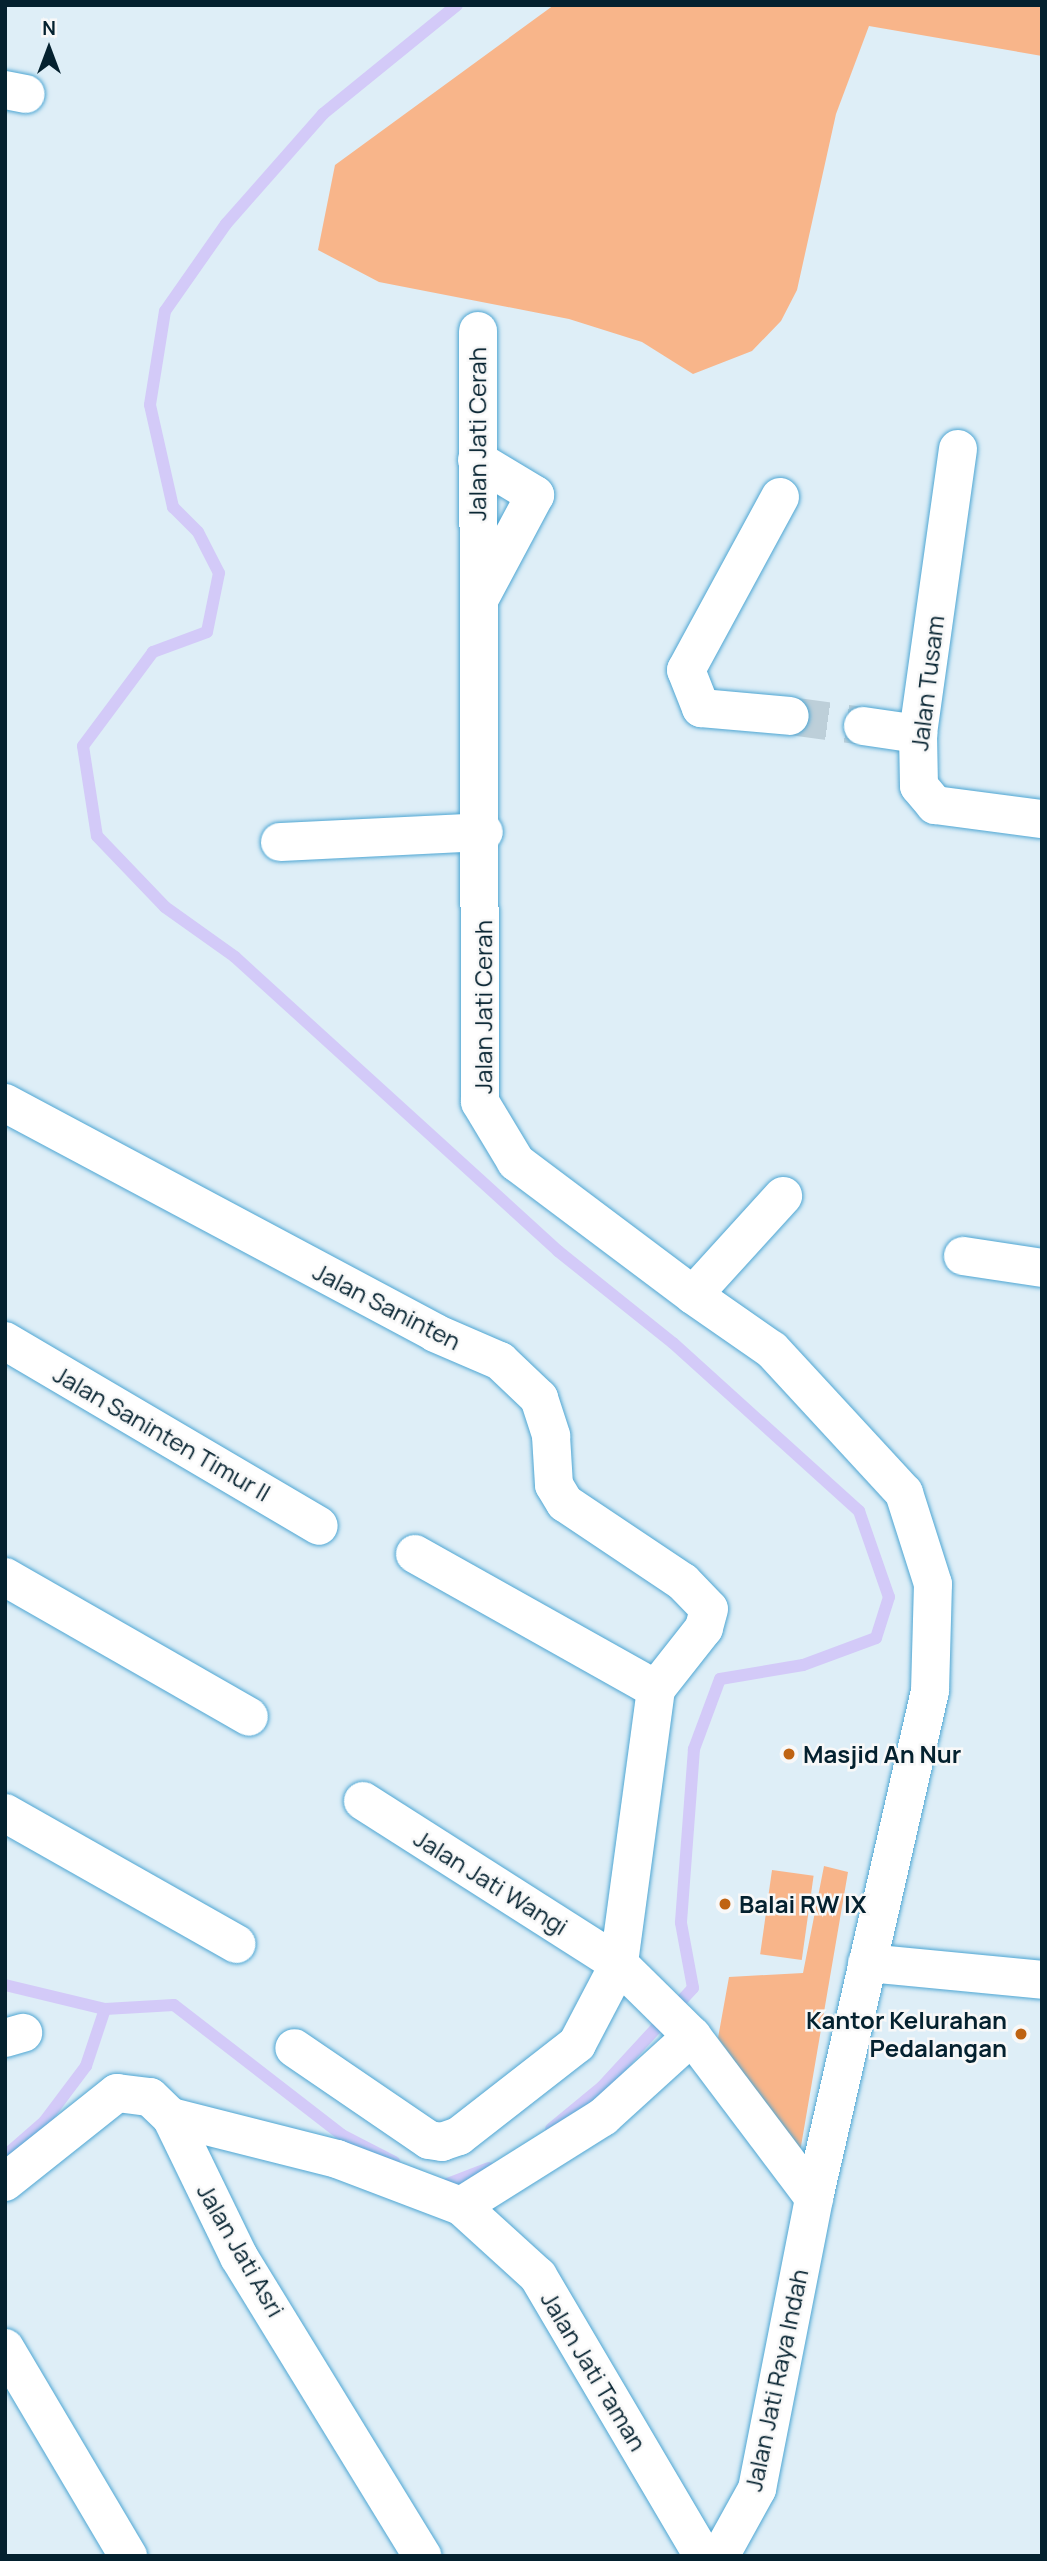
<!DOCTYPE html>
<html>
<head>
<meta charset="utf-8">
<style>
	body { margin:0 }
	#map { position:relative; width:1047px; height:2561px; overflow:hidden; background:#deeef7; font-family:Manrope,sans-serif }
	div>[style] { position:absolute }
	.green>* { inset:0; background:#f8b58a; transform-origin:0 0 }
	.stream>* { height:12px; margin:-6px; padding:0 6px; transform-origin:6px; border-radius:6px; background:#d3caf8 }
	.minor-tunnel>* { height:38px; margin-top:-19px; transform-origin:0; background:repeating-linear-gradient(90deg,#bdcfd9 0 38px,transparent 0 57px) }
	.roads { filter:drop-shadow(0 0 2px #4ea6d3) drop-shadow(0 0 2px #4ea6d3) }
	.minor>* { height:38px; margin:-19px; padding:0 19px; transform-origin:19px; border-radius:19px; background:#fff }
	.dots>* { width:19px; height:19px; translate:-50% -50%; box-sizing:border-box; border:4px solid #f8f8f8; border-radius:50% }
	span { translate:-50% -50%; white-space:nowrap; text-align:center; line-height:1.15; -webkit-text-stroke:5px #f8f8f8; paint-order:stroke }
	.street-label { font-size:24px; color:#04212f }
	.poi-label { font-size:24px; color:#04212f; font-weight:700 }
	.left { translate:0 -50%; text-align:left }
	.right { translate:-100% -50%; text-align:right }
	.frame { position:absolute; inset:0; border:7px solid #04212f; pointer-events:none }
	.north { position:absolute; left:14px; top:14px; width:70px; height:70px; -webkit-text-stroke:5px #f8f8f8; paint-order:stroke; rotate:0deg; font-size:19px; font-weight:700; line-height:28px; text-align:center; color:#04212f }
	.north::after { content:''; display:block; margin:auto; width:24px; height:32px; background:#04212f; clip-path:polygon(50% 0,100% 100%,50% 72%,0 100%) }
</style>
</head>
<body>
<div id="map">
	<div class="green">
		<i style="clip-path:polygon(554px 5px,1042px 5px,1042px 56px,869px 26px,836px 114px,797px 290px,781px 321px,752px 351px,693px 374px,642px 342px,569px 319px,379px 282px,318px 250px,335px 165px)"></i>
		<i style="clip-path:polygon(824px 1866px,848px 1872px,800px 2152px,718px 2038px,729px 1977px,803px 1973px)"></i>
		<i style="left:772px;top:1870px;width:42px;height:85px;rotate:8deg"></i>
	</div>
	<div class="stream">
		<i style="left:457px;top:5px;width:173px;rotate:140.9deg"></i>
		<i style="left:323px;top:114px;width:147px;rotate:131.4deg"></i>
		<i style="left:226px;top:224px;width:106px;rotate:125deg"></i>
		<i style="left:165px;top:311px;width:95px;rotate:99.1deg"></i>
		<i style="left:150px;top:405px;width:105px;rotate:77.3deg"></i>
		<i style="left:173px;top:507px;width:35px;rotate:45deg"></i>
		<i style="left:198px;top:532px;width:46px;rotate:62.9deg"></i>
		<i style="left:219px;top:573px;width:60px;rotate:101.5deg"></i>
		<i style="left:207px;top:632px;width:58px;rotate:159.7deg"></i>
		<i style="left:153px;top:652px;width:117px;rotate:126.7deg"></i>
		<i style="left:83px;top:746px;width:91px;rotate:81.2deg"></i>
		<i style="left:97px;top:836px;width:98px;rotate:46.2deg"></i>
		<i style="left:165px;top:907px;width:86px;rotate:35.5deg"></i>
		<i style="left:235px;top:957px;width:437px;rotate:42.3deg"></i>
		<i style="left:558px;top:1251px;width:147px;rotate:38.7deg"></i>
		<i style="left:673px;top:1343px;width:251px;rotate:42.1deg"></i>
		<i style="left:859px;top:1511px;width:91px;rotate:70.8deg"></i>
		<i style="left:889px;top:1597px;width:43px;rotate:107.6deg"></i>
		<i style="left:876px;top:1638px;width:78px;rotate:159.7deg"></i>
		<i style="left:803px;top:1665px;width:84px;rotate:170.4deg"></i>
		<i style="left:720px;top:1679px;width:75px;rotate:110.4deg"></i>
		<i style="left:694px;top:1749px;width:174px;rotate:94.3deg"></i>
		<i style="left:681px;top:1923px;width:66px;rotate:79.5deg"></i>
		<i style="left:693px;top:1988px;width:134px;rotate:132.6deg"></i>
		<i style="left:602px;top:2087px;width:66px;rotate:140.5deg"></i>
		<i style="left:5px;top:1985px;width:103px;rotate:13.5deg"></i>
		<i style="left:105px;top:2009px;width:69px;rotate:-3.3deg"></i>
		<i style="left:174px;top:2005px;width:212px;rotate:37.7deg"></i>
		<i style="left:342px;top:2135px;width:59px;rotate:27.4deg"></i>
		<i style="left:5px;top:2156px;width:52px;rotate:-41.1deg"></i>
		<i style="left:44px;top:2122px;width:70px;rotate:-53.1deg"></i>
		<i style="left:86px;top:2066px;width:60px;rotate:-71.6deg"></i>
		<i style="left:442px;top:2186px;width:50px;rotate:-21deg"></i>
	</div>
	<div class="minor-tunnel">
		<i style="left:790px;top:716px;width:74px;rotate:7.8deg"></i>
	</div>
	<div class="roads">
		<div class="minor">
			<i style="left:5px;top:90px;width:21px;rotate:11deg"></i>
			<i style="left:478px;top:331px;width:771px;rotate:89.85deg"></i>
			<i style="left:480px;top:1102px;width:70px;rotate:59deg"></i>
			<i style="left:516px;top:1162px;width:221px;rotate:36.9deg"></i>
			<i style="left:958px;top:449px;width:288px;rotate:98deg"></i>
			<i style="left:918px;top:734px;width:52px;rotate:88.9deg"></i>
			<i style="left:919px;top:786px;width:25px;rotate:50deg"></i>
			<i style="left:935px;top:805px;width:108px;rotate:7.5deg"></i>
			<i style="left:477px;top:460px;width:68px;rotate:31.1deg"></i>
			<i style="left:535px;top:495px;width:119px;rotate:118.1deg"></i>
			<i style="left:780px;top:497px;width:197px;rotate:118.5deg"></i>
			<i style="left:686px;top:670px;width:41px;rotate:68.5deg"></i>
			<i style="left:701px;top:708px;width:89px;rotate:5.1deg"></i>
			<i style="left:863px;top:726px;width:56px;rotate:8.3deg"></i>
			<i style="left:280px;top:842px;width:204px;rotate:-2.8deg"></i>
			<i style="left:5px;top:1103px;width:488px;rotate:28.1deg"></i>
			<i style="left:435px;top:1333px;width:71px;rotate:23.3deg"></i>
			<i style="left:500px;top:1361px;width:54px;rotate:43.5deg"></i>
			<i style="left:539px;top:1398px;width:40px;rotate:72deg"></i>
			<i style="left:551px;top:1436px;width:49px;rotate:86.5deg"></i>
			<i style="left:554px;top:1485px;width:21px;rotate:59deg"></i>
			<i style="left:565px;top:1503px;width:142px;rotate:33.8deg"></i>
			<i style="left:683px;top:1582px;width:37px;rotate:46deg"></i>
			<i style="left:709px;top:1609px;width:20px;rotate:105deg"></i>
			<i style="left:704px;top:1628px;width:78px;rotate:128.2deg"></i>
			<i style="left:656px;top:1689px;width:277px;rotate:97.7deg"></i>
			<i style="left:619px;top:1964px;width:90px;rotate:117.7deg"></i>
			<i style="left:577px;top:2044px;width:150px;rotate:142.1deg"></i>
			<i style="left:459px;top:2136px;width:18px;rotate:161deg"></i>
			<i style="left:442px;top:2142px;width:13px;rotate:-171deg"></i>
			<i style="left:429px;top:2140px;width:163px;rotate:-145.7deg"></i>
			<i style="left:963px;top:1256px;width:80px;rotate:8.6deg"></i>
			<i style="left:5px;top:1341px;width:364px;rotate:30.5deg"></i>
			<i style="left:415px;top:1554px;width:276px;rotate:29.3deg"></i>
			<i style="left:5px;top:1577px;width:281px;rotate:29.8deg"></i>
			<i style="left:363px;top:1801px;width:303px;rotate:32.5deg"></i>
			<i style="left:619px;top:1964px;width:103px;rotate:44.6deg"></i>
			<i style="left:692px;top:2036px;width:203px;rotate:53deg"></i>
			<i style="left:5px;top:1813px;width:266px;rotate:29.5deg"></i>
			<i style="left:867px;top:1963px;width:176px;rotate:5.5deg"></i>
			<i style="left:5px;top:2038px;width:19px;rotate:-16deg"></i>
			<i style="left:171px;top:2117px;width:171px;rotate:14.2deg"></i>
			<i style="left:337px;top:2159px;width:133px;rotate:20.8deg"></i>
			<i style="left:461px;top:2206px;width:104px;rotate:42.3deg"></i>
			<i style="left:538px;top:2276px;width:325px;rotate:59.5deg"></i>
			<i style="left:5px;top:2182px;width:143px;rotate:-38.5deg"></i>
			<i style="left:117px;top:2093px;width:33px;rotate:7deg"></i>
			<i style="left:150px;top:2097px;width:29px;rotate:44deg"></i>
			<i style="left:171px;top:2117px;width:156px;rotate:64.1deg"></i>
			<i style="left:239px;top:2257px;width:351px;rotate:58.5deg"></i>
			<i style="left:461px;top:2206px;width:168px;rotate:-32.1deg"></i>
			<i style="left:603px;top:2117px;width:120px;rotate:-42.3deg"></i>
			<i style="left:5px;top:2348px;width:242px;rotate:59.4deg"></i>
			<i style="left:720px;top:2556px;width:77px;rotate:-61.1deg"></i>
			<i style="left:757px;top:2489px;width:297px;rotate:-78.9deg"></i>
			<i style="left:814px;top:2198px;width:520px;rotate:-77.11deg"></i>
			<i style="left:930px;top:1691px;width:107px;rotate:-88.4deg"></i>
			<i style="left:933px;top:1584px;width:96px;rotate:-107.7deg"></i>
			<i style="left:904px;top:1493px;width:195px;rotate:-132.7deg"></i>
			<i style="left:772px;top:1350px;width:96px;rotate:-145.2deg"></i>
			<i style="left:693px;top:1295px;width:134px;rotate:-47.7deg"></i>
		</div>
	</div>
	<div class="dots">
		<i style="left:789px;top:1754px;background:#bf6312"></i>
		<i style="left:725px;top:1904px;background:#bf6312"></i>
		<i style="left:1021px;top:2034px;background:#bf6312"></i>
	</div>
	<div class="street-label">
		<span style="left:477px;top:434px;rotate:-90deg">Jalan Jati Cerah</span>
		<span style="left:927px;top:683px;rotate:-83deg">Jalan Tusam</span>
		<span style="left:483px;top:1007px;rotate:-90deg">Jalan Jati Cerah</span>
		<span style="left:387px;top:1306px;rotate:27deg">Jalan Saninten</span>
		<span style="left:162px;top:1433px;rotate:30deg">Jalan Saninten Timur II</span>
		<span style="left:491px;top:1882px;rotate:32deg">Jalan Jati Wangi</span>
		<span style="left:241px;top:2250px;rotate:60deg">Jalan Jati Asri</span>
		<span style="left:594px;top:2371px;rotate:59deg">Jalan Jati Taman</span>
		<span style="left:776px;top:2380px;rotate:-78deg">Jalan Jati Raya Indah</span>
	</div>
	<div class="poi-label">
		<span class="left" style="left:803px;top:1754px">Masjid An Nur</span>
		<span class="left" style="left:739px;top:1904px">Balai RW IX</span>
		<span class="right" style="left:1007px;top:2034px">Kantor Kelurahan<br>Pedalangan</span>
	</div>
	<div class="frame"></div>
	<div class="north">N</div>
</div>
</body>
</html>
